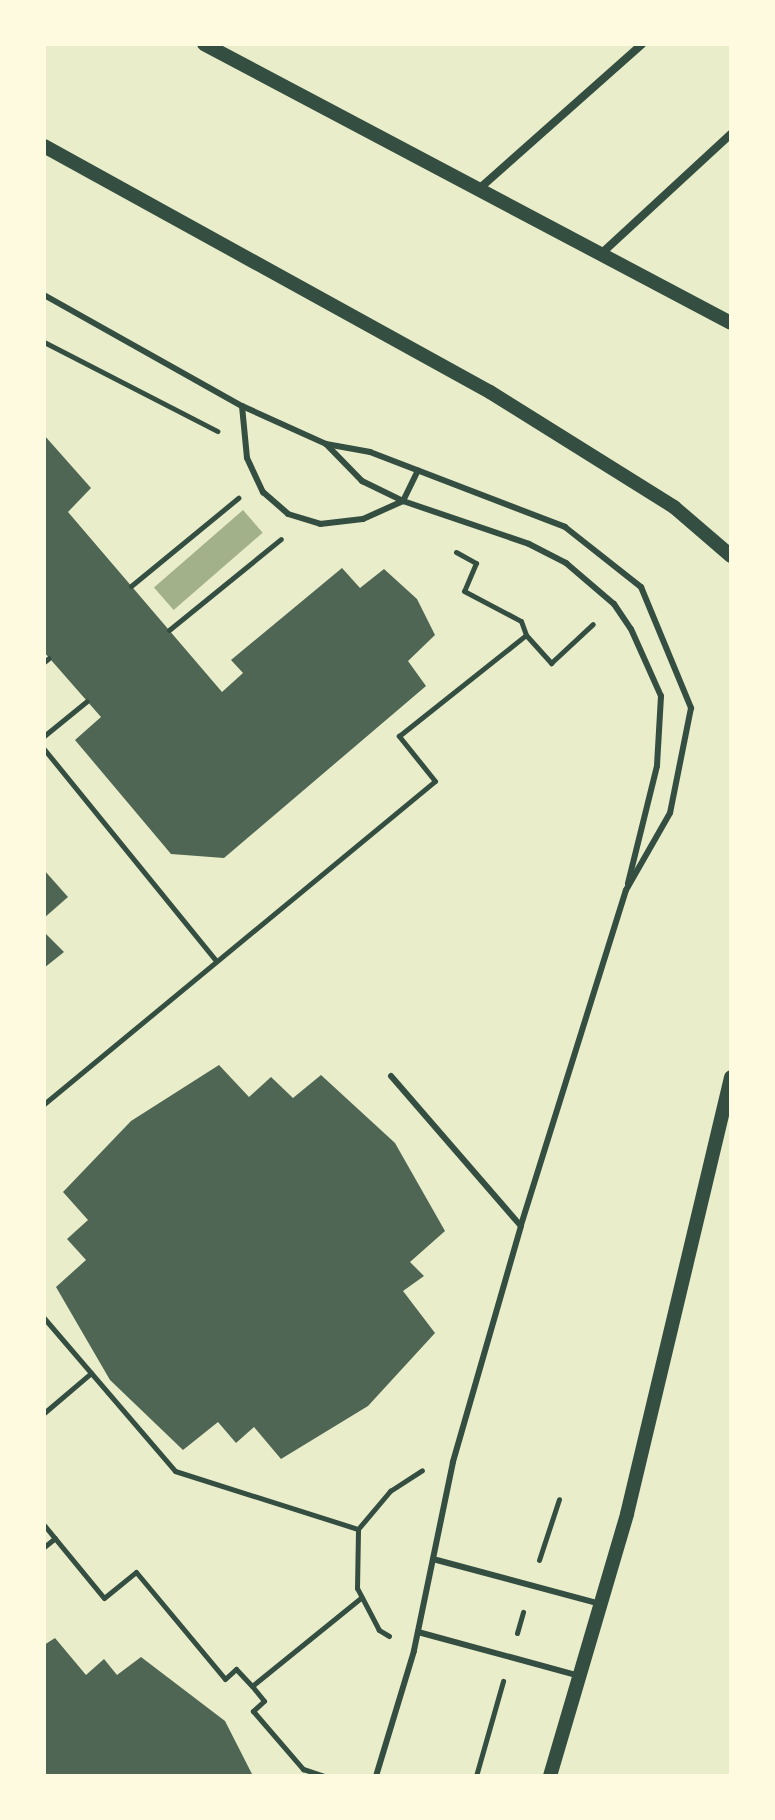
<!DOCTYPE html>
<html>
<head>
<meta charset="utf-8">
<style>
	body { margin:0 }
	#map { position:relative; width:775px; height:1820px; overflow:hidden; background:#e9edc9; font-family:Karla,sans-serif }
	div>[style] { position:absolute }
	.water>* { inset:0; background:#a3b18a; transform-origin:0 0 }
	.building>* { inset:0; background:#4f6655 }
	.path>* { height:5px; margin:-2.5px; padding:0 2.5px; transform-origin:2.5px; border-radius:2.5px; background:#344e41 }
	.service>* { height:6px; margin:-3px; padding:0 3px; transform-origin:3px; border-radius:3px; background:#344e41 }
	.minor>* { height:8px; margin:-4px; padding:0 4px; transform-origin:4px; border-radius:4px; background:#344e41 }
	.tertiary>* { height:14px; margin:-7px; padding:0 7px; transform-origin:7px; border-radius:7px; background:#344e41 }
	span { translate:-50% -50%; white-space:nowrap; text-align:center; line-height:1.15; -webkit-text-stroke:6px #fefae0; paint-order:stroke }
	.frame { position:absolute; inset:0; border:46px solid #fefae0; pointer-events:none }
</style>
</head>
<body>
<div id="map">
	<div class="water">
		<i style="left:243px;top:510px;width:30px;height:118px;rotate:49deg"></i>
	</div>
	<div class="building">
		<i style="clip-path:polygon(44px 435px,91px 488px,68px 512px,222px 692px,243px 673px,231px 660px,342px 568px,360px 588px,384px 569px,417px 599px,435px 635px,408px 661px,426px 686px,224px 858px,171px 854px,75px 740px,101px 717px,44px 652px)"></i>
		<i style="clip-path:polygon(44px 870px,68px 897px,44px 918px)"></i>
		<i style="clip-path:polygon(44px 932px,64px 952px,44px 968px)"></i>
		<i style="clip-path:polygon(219px 1065px,249px 1097px,271px 1077px,293px 1098px,321px 1075px,395px 1143px,445px 1231px,410px 1262px,424px 1276px,403px 1291px,435px 1333px,368px 1406px,281px 1459px,254px 1427px,236px 1443px,218px 1422px,183px 1450px,110px 1380px,56px 1287px,86px 1260px,67px 1239px,88px 1220px,63px 1192px,131px 1121px)"></i>
		<i style="clip-path:polygon(55px 1638px,86px 1675px,104px 1659px,117px 1675px,141px 1657px,225px 1721px,253px 1776px,44px 1776px,44px 1645px)"></i>
	</div>
	<div class="path">
		<i style="left:44px;top:342px;width:195px;rotate:27.2deg"></i>
		<i style="left:456px;top:552px;width:23px;rotate:29deg"></i>
		<i style="left:476px;top:563px;width:30px;rotate:113deg"></i>
		<i style="left:464px;top:591px;width:64px;rotate:27.8deg"></i>
		<i style="left:521px;top:621px;width:15px;rotate:70deg"></i>
		<i style="left:131px;top:586px;width:139px;rotate:-39.4deg"></i>
		<i style="left:169px;top:630px;width:144px;rotate:-39.1deg"></i>
		<i style="left:44px;top:662px;width:6px;rotate:-39deg"></i>
		<i style="left:44px;top:736px;width:55px;rotate:-39.1deg"></i>
		<i style="left:44px;top:749px;width:273px;rotate:50.9deg"></i>
		<i style="left:44px;top:1104px;width:507px;rotate:-39.56deg"></i>
		<i style="left:435px;top:781px;width:58px;rotate:-128.7deg"></i>
		<i style="left:399px;top:736px;width:162px;rotate:-38.5deg"></i>
		<i style="left:526px;top:635px;width:38px;rotate:48deg"></i>
		<i style="left:551px;top:663px;width:57px;rotate:-42.9deg"></i>
		<i style="left:44px;top:1318px;width:201px;rotate:49.4deg"></i>
		<i style="left:175px;top:1471px;width:192px;rotate:17.6deg"></i>
		<i style="left:44px;top:1413px;width:62px;rotate:-40.4deg"></i>
		<i style="left:44px;top:1525px;width:94px;rotate:50.6deg"></i>
		<i style="left:104px;top:1598px;width:41px;rotate:-39.1deg"></i>
		<i style="left:136px;top:1572px;width:139px;rotate:50.2deg"></i>
		<i style="left:225px;top:1679px;width:15px;rotate:-42deg"></i>
		<i style="left:236px;top:1669px;width:23px;rotate:47deg"></i>
		<i style="left:252px;top:1686px;width:19px;rotate:51deg"></i>
		<i style="left:264px;top:1701px;width:15px;rotate:138deg"></i>
		<i style="left:253px;top:1711px;width:77px;rotate:49.2deg"></i>
		<i style="left:303px;top:1769px;width:22px;rotate:18deg"></i>
		<i style="left:44px;top:1547px;width:14px;rotate:-39deg"></i>
		<i style="left:539px;top:1560px;width:64px;rotate:-71.8deg"></i>
		<i style="left:517px;top:1633px;width:22px;rotate:-74deg"></i>
		<i style="left:389px;top:1636px;width:12px;rotate:-149deg"></i>
		<i style="left:379px;top:1630px;width:47px;rotate:-117.6deg"></i>
		<i style="left:357px;top:1588px;width:59px;rotate:-89deg"></i>
		<i style="left:358px;top:1529px;width:50px;rotate:-49.9deg"></i>
		<i style="left:390px;top:1491px;width:38px;rotate:-33deg"></i>
		<i style="left:252px;top:1686px;width:141px;rotate:-39deg"></i>
		<i style="left:476px;top:1776px;width:99px;rotate:-74.1deg"></i>
	</div>
	<div class="service">
		<i style="left:44px;top:295px;width:227px;rotate:29.3deg"></i>
		<i style="left:242px;top:406px;width:92px;rotate:24.3deg"></i>
		<i style="left:326px;top:444px;width:45px;rotate:10.3deg"></i>
		<i style="left:370px;top:452px;width:209px;rotate:21deg"></i>
		<i style="left:565px;top:527px;width:97px;rotate:38.3deg"></i>
		<i style="left:641px;top:587px;width:131px;rotate:67.5deg"></i>
		<i style="left:691px;top:708px;width:107px;rotate:101.3deg"></i>
		<i style="left:670px;top:813px;width:89px;rotate:119.7deg"></i>
		<i style="left:626px;top:890px;width:352px;rotate:107.4deg"></i>
		<i style="left:521px;top:1226px;width:246px;rotate:106.1deg"></i>
		<i style="left:453px;top:1462px;width:193px;rotate:101.7deg"></i>
		<i style="left:414px;top:1651px;width:131px;rotate:106.9deg"></i>
		<i style="left:242px;top:406px;width:52px;rotate:84.5deg"></i>
		<i style="left:247px;top:458px;width:38px;rotate:65deg"></i>
		<i style="left:263px;top:492px;width:33px;rotate:41deg"></i>
		<i style="left:288px;top:514px;width:34px;rotate:17deg"></i>
		<i style="left:320px;top:524px;width:43px;rotate:-6.6deg"></i>
		<i style="left:363px;top:519px;width:44px;rotate:-24.2deg"></i>
		<i style="left:403px;top:501px;width:34px;rotate:-64deg"></i>
		<i style="left:326px;top:444px;width:52px;rotate:45.8deg"></i>
		<i style="left:362px;top:481px;width:46px;rotate:26deg"></i>
		<i style="left:403px;top:501px;width:133px;rotate:18.8deg"></i>
		<i style="left:529px;top:544px;width:42px;rotate:27.2deg"></i>
		<i style="left:566px;top:563px;width:63px;rotate:40.5deg"></i>
		<i style="left:614px;top:604px;width:30px;rotate:56deg"></i>
		<i style="left:631px;top:629px;width:73px;rotate:65.9deg"></i>
		<i style="left:661px;top:696px;width:70px;rotate:93.3deg"></i>
		<i style="left:657px;top:766px;width:121px;rotate:103.9deg"></i>
		<i style="left:391px;top:1076px;width:198px;rotate:49.1deg"></i>
		<i style="left:433px;top:1559px;width:174px;rotate:15deg"></i>
		<i style="left:418px;top:1632px;width:168px;rotate:15.2deg"></i>
	</div>
	<div class="minor">
		<i style="left:480px;top:188px;width:217px;rotate:-41.6deg"></i>
		<i style="left:603px;top:252px;width:174px;rotate:-42.7deg"></i>
	</div>
	<div class="tertiary">
		<i style="left:204px;top:44px;width:596px;rotate:27.9deg"></i>
		<i style="left:44px;top:146px;width:509px;rotate:28.88deg"></i>
		<i style="left:490px;top:392px;width:217px;rotate:32deg"></i>
		<i style="left:674px;top:507px;width:75px;rotate:40.7deg"></i>
		<i style="left:550px;top:1776px;width:273px;rotate:-73.6deg"></i>
		<i style="left:627px;top:1514px;width:449px;rotate:-76.6deg"></i>
	</div>
	<div class="frame"></div>
</div>
</body>
</html>
